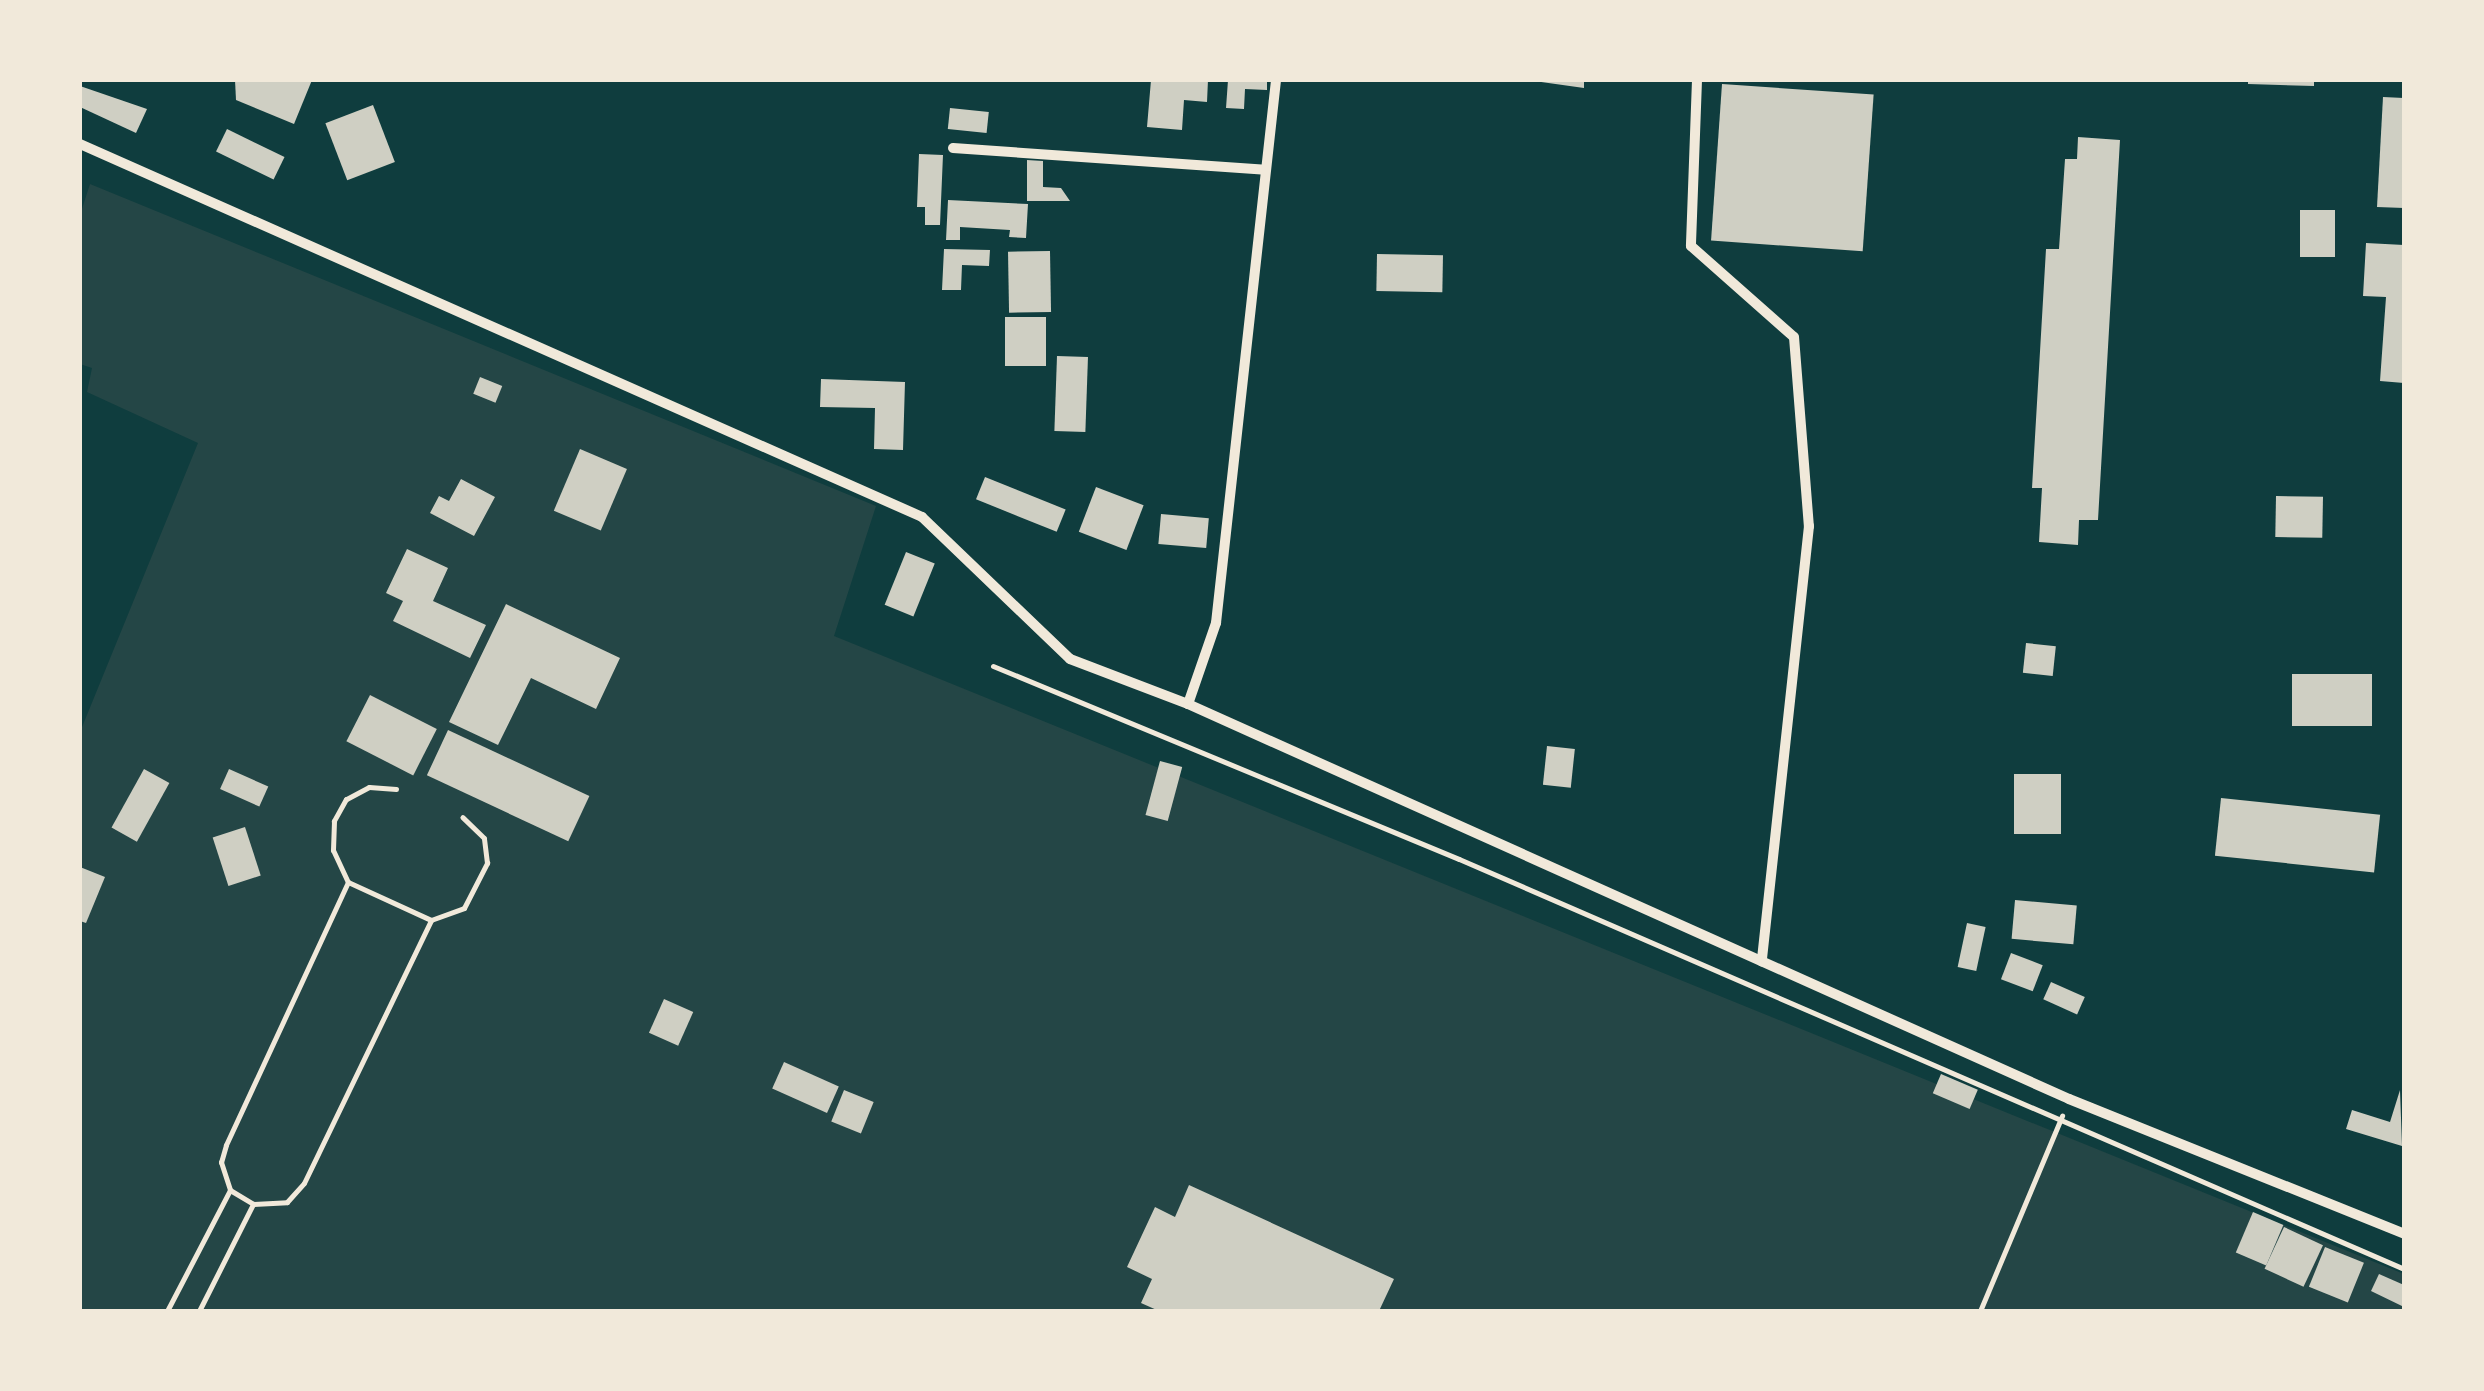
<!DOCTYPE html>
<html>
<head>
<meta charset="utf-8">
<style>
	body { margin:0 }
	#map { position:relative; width:2484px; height:1391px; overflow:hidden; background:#0f3d3e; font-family:"Exo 2",sans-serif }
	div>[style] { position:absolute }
	.green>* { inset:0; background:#244646 }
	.building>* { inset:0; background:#cfcfc3; transform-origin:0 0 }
	.path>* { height:5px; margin:-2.5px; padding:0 2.5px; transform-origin:2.5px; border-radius:2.5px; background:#f1e9da }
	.service>* { height:5px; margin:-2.5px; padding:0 2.5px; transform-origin:2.5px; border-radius:2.5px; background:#f1e9da }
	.minor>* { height:10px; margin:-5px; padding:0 5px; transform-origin:5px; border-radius:5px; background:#f1e9da }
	span { translate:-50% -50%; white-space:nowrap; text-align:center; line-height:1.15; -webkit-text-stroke:10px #f1e9da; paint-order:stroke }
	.frame { position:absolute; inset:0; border:82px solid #f1e9da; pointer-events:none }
</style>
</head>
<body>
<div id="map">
	<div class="green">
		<i style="clip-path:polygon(90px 184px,876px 506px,834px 636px,2404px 1274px,2404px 1311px,80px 1311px,80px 732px,198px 443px,87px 392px,92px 368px,80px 364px,80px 215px)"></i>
	</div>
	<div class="building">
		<i style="clip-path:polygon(235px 80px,312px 80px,294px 124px,236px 100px)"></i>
		<i style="clip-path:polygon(1151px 80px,1208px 80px,1207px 102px,1184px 100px,1182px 130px,1147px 127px)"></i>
		<i style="clip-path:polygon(1228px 80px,1267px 80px,1267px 90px,1245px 89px,1244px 109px,1226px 108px)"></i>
		<i style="clip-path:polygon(1527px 80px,1584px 80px,1584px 88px)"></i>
		<i style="clip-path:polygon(2248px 80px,2314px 80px,2314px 86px,2248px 84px)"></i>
		<i style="left:1722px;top:84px;width:152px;height:157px;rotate:4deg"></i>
		<i style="clip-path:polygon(80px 86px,147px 109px,136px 133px,80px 107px)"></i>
		<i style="clip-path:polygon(2383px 97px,2404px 98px,2404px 208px,2377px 207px)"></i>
		<i style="left:373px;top:105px;width:61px;height:51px;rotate:69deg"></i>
		<i style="left:950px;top:108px;width:39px;height:21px;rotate:6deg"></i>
		<i style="left:227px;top:129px;width:64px;height:25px;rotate:26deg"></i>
		<i style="clip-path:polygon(2078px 137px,2120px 140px,2098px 520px,2079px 520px,2078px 545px,2039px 542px,2042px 488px,2032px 488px,2046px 249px,2059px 249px,2065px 159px,2077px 159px)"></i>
		<i style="clip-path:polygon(919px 154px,943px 155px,940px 225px,925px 225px,925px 207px,917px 207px)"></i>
		<i style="clip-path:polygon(1027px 160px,1043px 161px,1043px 187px,1061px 188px,1070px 201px,1027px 201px)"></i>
		<i style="clip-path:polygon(948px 200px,1028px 204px,1026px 238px,1009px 237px,1010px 230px,960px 227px,960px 240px,946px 240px)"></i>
		<i style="left:2300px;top:210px;width:35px;height:47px"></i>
		<i style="clip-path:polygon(2366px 243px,2404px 245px,2404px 383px,2380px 381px,2386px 297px,2363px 296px)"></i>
		<i style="clip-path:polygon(944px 249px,990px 250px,989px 266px,962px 265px,961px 290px,942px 290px)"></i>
		<i style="left:1050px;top:251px;width:61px;height:42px;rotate:89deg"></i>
		<i style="left:1377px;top:254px;width:66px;height:37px;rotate:1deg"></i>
		<i style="left:1046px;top:317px;width:49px;height:41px;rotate:90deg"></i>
		<i style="left:1057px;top:356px;width:31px;height:75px;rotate:2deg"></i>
		<i style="left:480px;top:377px;width:24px;height:18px;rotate:22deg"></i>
		<i style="clip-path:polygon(821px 379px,905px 382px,903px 450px,874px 449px,875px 408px,820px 407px)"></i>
		<i style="left:580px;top:449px;width:51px;height:67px;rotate:23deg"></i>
		<i style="left:985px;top:477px;width:87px;height:24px;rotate:22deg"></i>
		<i style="clip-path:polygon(461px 479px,495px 497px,474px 536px,430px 513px,439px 496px,449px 501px)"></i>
		<i style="left:1096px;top:487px;width:51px;height:48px;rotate:21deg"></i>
		<i style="left:2276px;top:496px;width:47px;height:41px;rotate:1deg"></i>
		<i style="left:1161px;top:514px;width:48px;height:30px;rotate:5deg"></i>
		<i style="clip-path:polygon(407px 549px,448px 568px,433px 601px,486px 625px,470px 658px,393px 621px,403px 601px,386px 593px)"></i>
		<i style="left:906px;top:552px;width:31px;height:57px;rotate:22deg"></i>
		<i style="clip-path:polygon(506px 604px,620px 658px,596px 709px,531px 678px,498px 745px,449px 722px)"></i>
		<i style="left:2026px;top:643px;width:30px;height:30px;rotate:6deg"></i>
		<i style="left:2372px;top:674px;width:52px;height:80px;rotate:90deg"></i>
		<i style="left:370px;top:695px;width:75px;height:52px;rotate:27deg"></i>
		<i style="left:448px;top:730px;width:156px;height:50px;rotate:25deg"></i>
		<i style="left:1547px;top:746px;width:28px;height:39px;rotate:6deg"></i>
		<i style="left:1160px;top:761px;width:23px;height:56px;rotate:15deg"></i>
		<i style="left:144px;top:769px;width:29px;height:67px;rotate:29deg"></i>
		<i style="left:229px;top:769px;width:43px;height:22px;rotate:24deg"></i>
		<i style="left:2014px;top:774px;width:47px;height:60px"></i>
		<i style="left:2221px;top:798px;width:160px;height:58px;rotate:6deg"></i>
		<i style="left:245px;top:827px;width:51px;height:34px;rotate:72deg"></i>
		<i style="clip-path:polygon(80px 867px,105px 877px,86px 923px,80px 921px)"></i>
		<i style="left:2015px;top:900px;width:62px;height:39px;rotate:5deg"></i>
		<i style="left:1967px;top:923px;width:19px;height:45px;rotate:12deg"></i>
		<i style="left:2011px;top:953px;width:34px;height:28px;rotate:21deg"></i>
		<i style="left:2051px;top:982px;width:37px;height:19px;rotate:24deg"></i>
		<i style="left:664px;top:999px;width:32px;height:37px;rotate:24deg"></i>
		<i style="left:784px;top:1062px;width:60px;height:29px;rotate:24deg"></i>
		<i style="left:1941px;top:1074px;width:40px;height:21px;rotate:23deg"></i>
		<i style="left:844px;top:1090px;width:32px;height:34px;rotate:22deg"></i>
		<i style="clip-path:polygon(2400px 1090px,2402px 1146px,2346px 1129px,2352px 1110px,2390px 1122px)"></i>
		<i style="clip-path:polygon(1189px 1185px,1394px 1279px,1379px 1311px,1159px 1311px,1141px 1303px,1152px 1279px,1127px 1267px,1155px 1207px,1175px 1217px)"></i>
		<i style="left:2253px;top:1212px;width:33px;height:44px;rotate:23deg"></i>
		<i style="left:2284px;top:1227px;width:43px;height:46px;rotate:25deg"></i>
		<i style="left:2325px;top:1247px;width:42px;height:43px;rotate:22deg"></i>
		<i style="clip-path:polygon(2379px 1274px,2404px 1285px,2404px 1307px,2371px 1291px)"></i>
	</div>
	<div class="path">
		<i style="left:993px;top:666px;width:504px;rotate:22.5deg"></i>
		<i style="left:1459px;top:859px;width:1030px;rotate:23.45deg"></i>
		<i style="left:1980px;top:1311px;width:212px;rotate:-67.2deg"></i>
	</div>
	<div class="service">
		<i style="left:396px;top:789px;width:27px;rotate:-176deg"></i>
		<i style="left:369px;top:787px;width:26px;rotate:152deg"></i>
		<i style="left:346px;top:799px;width:25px;rotate:119deg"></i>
		<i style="left:334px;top:821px;width:29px;rotate:92deg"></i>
		<i style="left:333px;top:850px;width:35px;rotate:65deg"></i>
		<i style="left:348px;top:882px;width:91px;rotate:24.6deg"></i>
		<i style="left:431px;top:920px;width:35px;rotate:-20deg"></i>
		<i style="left:464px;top:908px;width:51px;rotate:-62.9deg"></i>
		<i style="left:487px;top:863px;width:25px;rotate:-97deg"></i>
		<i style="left:484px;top:838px;width:30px;rotate:-136deg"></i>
		<i style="left:348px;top:882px;width:290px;rotate:114.9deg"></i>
		<i style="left:226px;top:1145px;width:18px;rotate:106deg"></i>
		<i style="left:221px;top:1162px;width:29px;rotate:72deg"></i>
		<i style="left:230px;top:1190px;width:27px;rotate:31deg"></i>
		<i style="left:253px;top:1204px;width:34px;rotate:-3deg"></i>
		<i style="left:287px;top:1202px;width:25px;rotate:-48deg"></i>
		<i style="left:304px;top:1183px;width:292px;rotate:-64.2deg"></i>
		<i style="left:167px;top:1311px;width:136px;rotate:-62.5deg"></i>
		<i style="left:199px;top:1311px;width:120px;rotate:-63.2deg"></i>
	</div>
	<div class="minor">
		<i style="left:1697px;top:80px;width:166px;rotate:92.1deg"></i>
		<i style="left:1691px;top:246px;width:137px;rotate:41.5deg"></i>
		<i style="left:1794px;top:337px;width:190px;rotate:85.5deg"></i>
		<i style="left:1809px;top:526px;width:438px;rotate:96.2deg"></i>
		<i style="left:80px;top:144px;width:921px;rotate:23.89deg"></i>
		<i style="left:922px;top:517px;width:205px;rotate:43.8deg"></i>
		<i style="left:1070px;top:659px;width:126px;rotate:20.9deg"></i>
		<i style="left:1188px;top:704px;width:965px;rotate:24.15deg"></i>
		<i style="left:2069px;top:1099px;width:361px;rotate:21.9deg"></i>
		<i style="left:953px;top:148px;width:313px;rotate:4deg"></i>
		<i style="left:1188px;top:704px;width:86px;rotate:-70.9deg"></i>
		<i style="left:1216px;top:623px;width:546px;rotate:-83.69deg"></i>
	</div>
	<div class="frame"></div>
</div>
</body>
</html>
